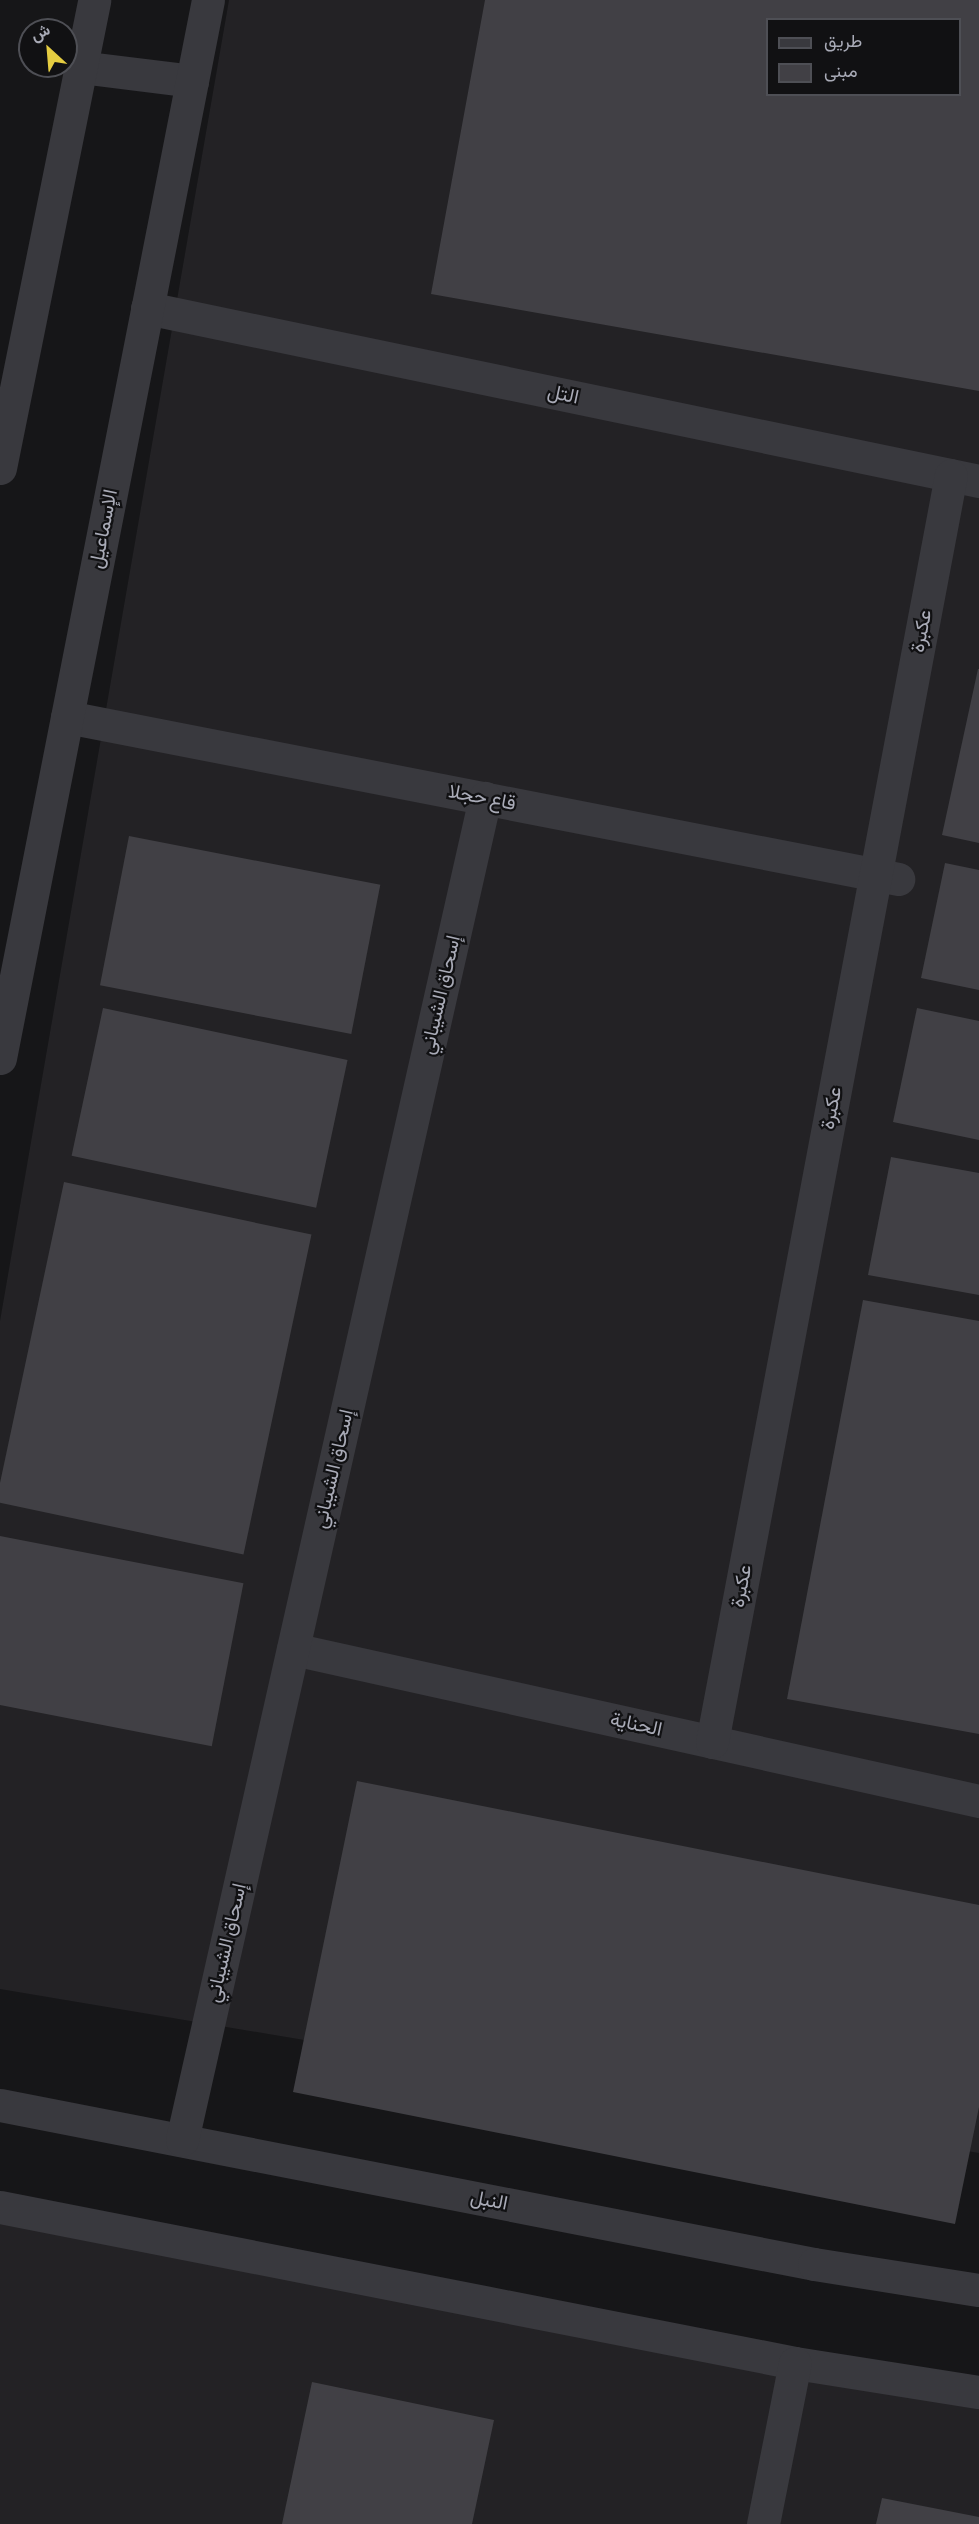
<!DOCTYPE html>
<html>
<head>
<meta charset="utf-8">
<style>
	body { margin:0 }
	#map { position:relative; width:979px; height:2524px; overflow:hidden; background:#161618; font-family:"Sofia Sans Condensed",Vazirmatn,sans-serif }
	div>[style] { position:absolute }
	.built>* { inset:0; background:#232225 }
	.building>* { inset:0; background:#414045; transform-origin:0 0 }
	.minor>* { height:33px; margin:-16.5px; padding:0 16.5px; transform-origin:16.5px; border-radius:16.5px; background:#39393e }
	span { translate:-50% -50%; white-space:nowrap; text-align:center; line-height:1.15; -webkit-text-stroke:4.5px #111113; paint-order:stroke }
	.street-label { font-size:20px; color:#a9abb7 }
	.legend { position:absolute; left:766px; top:18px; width:195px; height:78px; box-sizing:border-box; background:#111113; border:2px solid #4e4f55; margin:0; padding:8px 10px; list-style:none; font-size:18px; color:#a9abb7 }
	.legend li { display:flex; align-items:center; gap:12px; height:30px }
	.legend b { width:30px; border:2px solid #4e4f55 }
	.north { position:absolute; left:18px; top:18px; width:60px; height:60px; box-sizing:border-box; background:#111113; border:2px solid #4e4f55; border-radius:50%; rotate:334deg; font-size:16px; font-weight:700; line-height:24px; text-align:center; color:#a9abb7 }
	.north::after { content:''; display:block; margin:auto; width:21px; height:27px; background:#e5cd41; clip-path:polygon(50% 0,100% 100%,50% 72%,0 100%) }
</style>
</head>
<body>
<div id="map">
	<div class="built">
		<i style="clip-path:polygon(evenodd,229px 0,979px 0,979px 2153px,0 1989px,0 1321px,229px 0,768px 20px,960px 20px,960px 94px,768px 94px,768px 20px)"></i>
		<i style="clip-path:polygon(0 2206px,979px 2387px,979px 2524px,0 2524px)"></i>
	</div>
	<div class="building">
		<i style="clip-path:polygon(evenodd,485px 0,979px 0,979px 391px,431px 294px,485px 0,768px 20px,960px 20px,960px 94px,768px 94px,768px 20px)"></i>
		<i style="clip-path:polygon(978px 669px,979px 669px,979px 843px,942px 835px)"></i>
		<i style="left:129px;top:836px;width:256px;height:152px;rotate:11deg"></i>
		<i style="clip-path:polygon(945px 863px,979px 870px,979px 990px,921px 978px)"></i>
		<i style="left:103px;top:1008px;width:250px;height:151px;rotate:12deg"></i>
		<i style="clip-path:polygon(917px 1008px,979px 1021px,979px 1140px,893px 1122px)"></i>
		<i style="clip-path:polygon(891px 1157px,979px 1173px,979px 1295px,868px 1275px)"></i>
		<i style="left:64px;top:1182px;width:253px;height:327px;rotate:12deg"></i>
		<i style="clip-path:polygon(863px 1300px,979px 1321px,979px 1734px,787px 1699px)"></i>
		<i style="left:0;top:1536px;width:248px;height:166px;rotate:11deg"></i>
		<i style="clip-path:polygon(357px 1781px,979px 1905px,979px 2107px,955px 2224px,293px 2092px)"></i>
		<i style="clip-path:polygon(312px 2382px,494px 2420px,472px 2524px,282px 2524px)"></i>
		<i style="clip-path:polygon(882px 2498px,979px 2517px,979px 2524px,876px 2524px)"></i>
	</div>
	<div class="minor">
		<i style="left:80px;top:67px;width:113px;rotate:7.1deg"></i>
		<i style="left:147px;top:308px;width:850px;rotate:11.75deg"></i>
		<i style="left:0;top:468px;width:477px;rotate:-78.6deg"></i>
		<i style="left:67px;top:717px;width:847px;rotate:11.03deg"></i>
		<i style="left:0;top:1058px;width:1078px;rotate:-78.88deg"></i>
		<i style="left:293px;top:1649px;width:703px;rotate:12.49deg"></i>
		<i style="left:712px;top:1742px;width:1289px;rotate:-79.32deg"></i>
		<i style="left:0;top:2105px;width:829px;rotate:11.05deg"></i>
		<i style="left:814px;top:2264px;width:167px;rotate:9deg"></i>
		<i style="left:182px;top:2140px;width:1376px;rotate:-77.28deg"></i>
		<i style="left:0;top:2207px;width:810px;rotate:11.1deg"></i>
		<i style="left:795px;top:2363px;width:186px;rotate:9deg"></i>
		<i style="left:763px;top:2524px;width:164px;rotate:-78.8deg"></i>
	</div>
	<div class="street-label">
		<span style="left:563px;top:395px;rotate:12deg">التل</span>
		<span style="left:104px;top:529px;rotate:-79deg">الإسماعيل</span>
		<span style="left:922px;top:631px;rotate:-79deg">عكبرة</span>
		<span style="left:482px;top:798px;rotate:11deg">قاع حجلا</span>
		<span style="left:441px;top:995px;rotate:-77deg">إسحاق الشيباني</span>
		<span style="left:832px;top:1108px;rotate:-79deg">عكبرة</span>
		<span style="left:334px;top:1469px;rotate:-77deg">إسحاق الشيباني</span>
		<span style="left:742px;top:1586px;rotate:-79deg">عكبرة</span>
		<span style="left:636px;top:1725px;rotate:12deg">الحناية</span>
		<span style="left:227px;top:1943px;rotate:-77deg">إسحاق الشيباني</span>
		<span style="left:489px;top:2201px;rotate:11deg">النبل</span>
	</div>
	<ul class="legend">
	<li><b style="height:8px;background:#39393e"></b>طريق</li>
	<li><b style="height:16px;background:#414045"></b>مبنى</li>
	</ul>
	<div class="north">ش</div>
</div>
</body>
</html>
